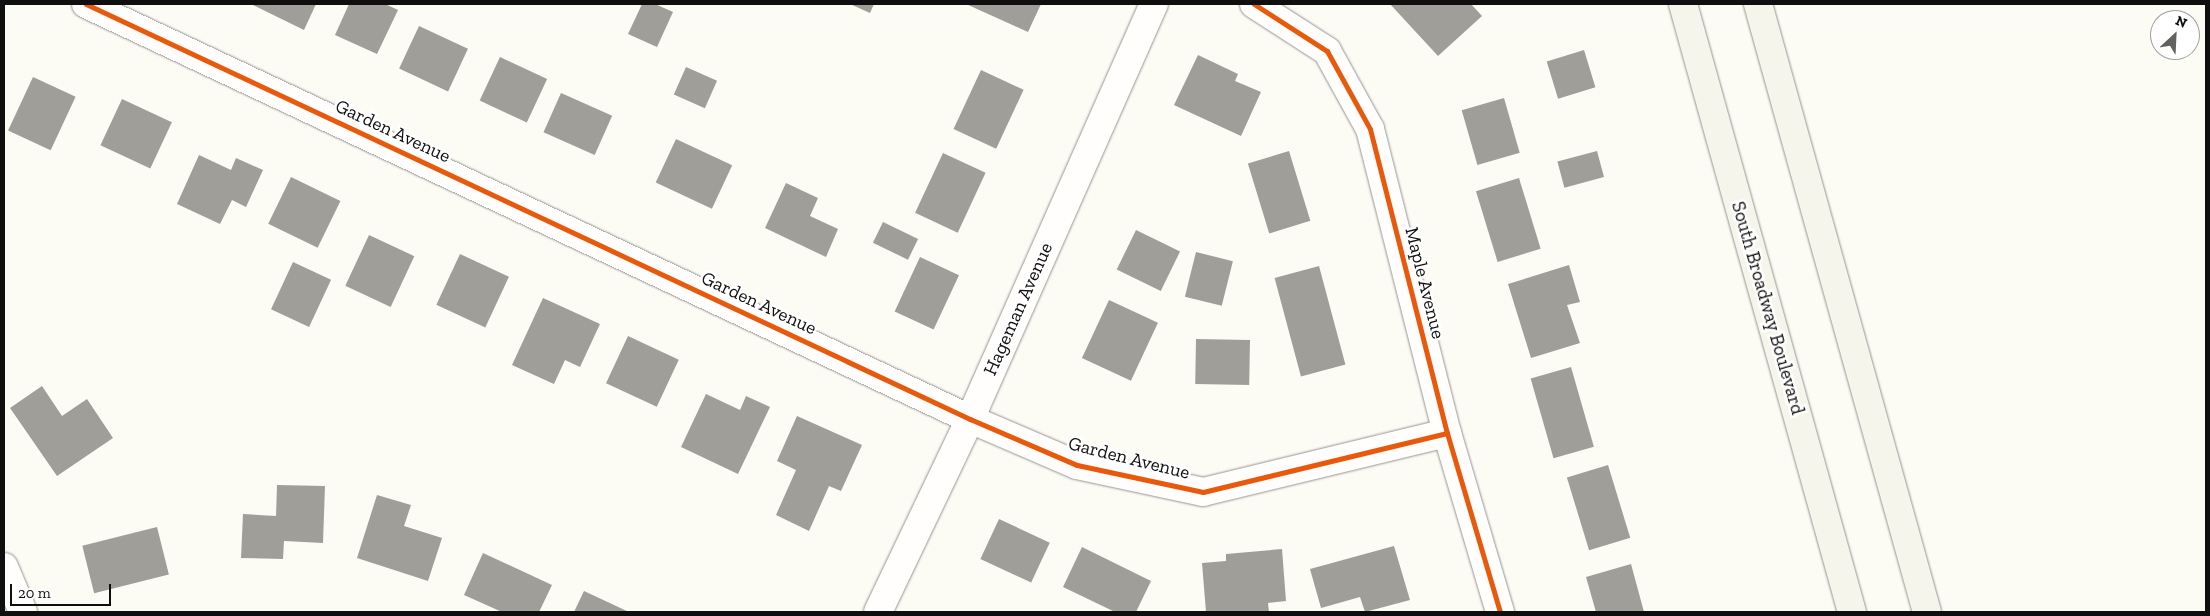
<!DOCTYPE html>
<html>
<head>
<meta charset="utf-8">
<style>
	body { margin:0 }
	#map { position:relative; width:2210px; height:616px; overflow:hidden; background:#fcfbf4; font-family:"Zilla Slab",serif }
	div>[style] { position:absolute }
	.building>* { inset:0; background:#a09e99; transform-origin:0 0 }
	.roads { filter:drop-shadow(0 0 1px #969592) drop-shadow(0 0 1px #969592) }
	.minor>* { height:28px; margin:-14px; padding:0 14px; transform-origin:14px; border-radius:14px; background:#fffefd }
	.secondary>* { height:28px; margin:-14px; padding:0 14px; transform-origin:14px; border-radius:14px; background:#f5f5eb }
	.cycleway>* { height:5px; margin:-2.5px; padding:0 2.5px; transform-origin:2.5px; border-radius:2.5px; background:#e8590c }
	span { translate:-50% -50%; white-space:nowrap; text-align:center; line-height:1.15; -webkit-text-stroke:5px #fff; paint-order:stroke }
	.street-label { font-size:19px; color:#0f0f0f }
	.frame { position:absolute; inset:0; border:5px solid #0f0f0f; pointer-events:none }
	.north { position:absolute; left:2150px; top:10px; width:50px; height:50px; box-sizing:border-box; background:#fff; border:1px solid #9f9f9f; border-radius:50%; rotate:25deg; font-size:14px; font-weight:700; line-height:20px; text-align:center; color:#0f0f0f }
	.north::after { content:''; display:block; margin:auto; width:18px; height:22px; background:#62625f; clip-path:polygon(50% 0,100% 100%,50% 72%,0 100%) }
	.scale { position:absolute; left:10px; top:584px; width:101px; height:22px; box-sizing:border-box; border:2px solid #0f0f0f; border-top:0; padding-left:6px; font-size:15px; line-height:18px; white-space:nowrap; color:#0f0f0f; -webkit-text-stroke:4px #fff; paint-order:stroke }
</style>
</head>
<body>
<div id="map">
	<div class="building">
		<i style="clip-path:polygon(251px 4px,316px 4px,304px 30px)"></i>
		<i style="clip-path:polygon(349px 4px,385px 4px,398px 10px,377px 54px,335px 35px)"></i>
		<i style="clip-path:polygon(642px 4px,655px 4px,673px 12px,657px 47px,628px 34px)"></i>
		<i style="clip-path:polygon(850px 4px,874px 4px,870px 13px)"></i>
		<i style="clip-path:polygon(966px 4px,1041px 4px,1028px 32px)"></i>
		<i style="clip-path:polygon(1390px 4px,1471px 4px,1482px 16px,1438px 56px)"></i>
		<i style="left:419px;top:26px;width:54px;height:47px;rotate:25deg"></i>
		<i style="left:1584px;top:50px;width:39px;height:39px;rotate:73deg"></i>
		<i style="clip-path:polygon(1198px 55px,1238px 74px,1235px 81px,1261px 92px,1241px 136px,1174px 105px)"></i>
		<i style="left:500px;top:57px;width:52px;height:48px;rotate:25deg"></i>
		<i style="left:686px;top:67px;width:34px;height:30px;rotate:24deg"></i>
		<i style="left:981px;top:70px;width:47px;height:65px;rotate:25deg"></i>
		<i style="left:33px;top:77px;width:47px;height:59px;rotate:25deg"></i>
		<i style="left:561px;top:93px;width:56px;height:43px;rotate:24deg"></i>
		<i style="left:1504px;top:98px;width:57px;height:44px;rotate:74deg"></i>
		<i style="left:122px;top:99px;width:55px;height:51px;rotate:25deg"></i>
		<i style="left:676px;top:139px;width:62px;height:48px;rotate:25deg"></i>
		<i style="left:1289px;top:151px;width:73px;height:43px;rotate:73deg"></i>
		<i style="left:1597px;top:151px;width:27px;height:41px;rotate:75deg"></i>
		<i style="left:943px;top:153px;width:47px;height:66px;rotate:25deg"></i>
		<i style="clip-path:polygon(199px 155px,231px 170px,236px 158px,263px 170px,246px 207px,232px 200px,220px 224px,177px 204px)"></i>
		<i style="left:291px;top:177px;width:55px;height:52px;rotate:26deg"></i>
		<i style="left:1519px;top:178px;width:74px;height:45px;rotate:73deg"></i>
		<i style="clip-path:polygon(786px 183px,818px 198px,810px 216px,838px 229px,826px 257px,765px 228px)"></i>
		<i style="left:883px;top:222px;width:39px;height:23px;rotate:26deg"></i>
		<i style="left:1136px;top:230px;width:49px;height:44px;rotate:26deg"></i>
		<i style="left:369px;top:235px;width:50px;height:56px;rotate:25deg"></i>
		<i style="left:1196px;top:252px;width:38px;height:46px;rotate:14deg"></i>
		<i style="left:460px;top:254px;width:54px;height:56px;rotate:25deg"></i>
		<i style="left:920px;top:257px;width:43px;height:60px;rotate:25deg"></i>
		<i style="left:293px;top:262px;width:42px;height:52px;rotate:25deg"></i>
		<i style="clip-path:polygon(1569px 265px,1580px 302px,1567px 305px,1580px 343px,1531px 358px,1508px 284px)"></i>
		<i style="left:1319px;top:266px;width:102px;height:46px;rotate:75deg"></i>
		<i style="clip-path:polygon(543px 298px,600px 324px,580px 367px,565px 360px,554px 384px,512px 365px)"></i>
		<i style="left:1109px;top:300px;width:54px;height:64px;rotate:25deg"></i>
		<i style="left:628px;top:336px;width:56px;height:52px;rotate:25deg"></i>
		<i style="left:1196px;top:339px;width:54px;height:45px;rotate:1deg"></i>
		<i style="left:1571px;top:367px;width:83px;height:42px;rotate:74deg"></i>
		<i style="clip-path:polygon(42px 386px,62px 416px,87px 399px,113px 438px,57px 476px,10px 408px)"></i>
		<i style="clip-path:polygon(706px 394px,740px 410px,746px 396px,770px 407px,738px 474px,681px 447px)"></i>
		<i style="clip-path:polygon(797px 416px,862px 445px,841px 491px,829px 486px,809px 531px,776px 515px,796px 470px,777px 461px)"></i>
		<i style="left:1608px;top:465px;width:76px;height:43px;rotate:73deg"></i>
		<i style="clip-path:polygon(277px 485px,325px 486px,323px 543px,284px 541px,283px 559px,241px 558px,243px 514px,276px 516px)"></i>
		<i style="clip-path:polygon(377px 495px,411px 505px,404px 526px,442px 538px,428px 581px,357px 558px)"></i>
		<i style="left:999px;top:519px;width:56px;height:44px;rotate:25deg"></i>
		<i style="left:157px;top:527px;width:49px;height:77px;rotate:76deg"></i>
		<i style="clip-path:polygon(1394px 546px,1410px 600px,1365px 612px,1360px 597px,1321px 608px,1310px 569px)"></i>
		<i style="clip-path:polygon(1082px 547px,1151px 581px,1136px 612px,1115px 612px,1063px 587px)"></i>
		<i style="clip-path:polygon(1282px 549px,1286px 601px,1268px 603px,1269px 612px,1206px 612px,1202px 563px,1226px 561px,1226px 554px)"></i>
		<i style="clip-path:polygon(483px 553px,552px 585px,539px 612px,502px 612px,464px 595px)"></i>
		<i style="clip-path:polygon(1631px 564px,1644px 612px,1596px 612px,1586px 577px)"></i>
		<i style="clip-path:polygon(584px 591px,629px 612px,574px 612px)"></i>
	</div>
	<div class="roads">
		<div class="minor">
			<i style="left:86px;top:4px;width:977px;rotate:25.15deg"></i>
			<i style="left:970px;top:419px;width:116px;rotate:23.3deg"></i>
			<i style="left:1077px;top:465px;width:129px;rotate:12.1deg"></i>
			<i style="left:1203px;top:492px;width:251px;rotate:-13.6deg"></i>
			<i style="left:1254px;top:4px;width:87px;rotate:32.8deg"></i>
			<i style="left:1327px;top:51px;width:89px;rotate:61.1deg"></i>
			<i style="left:1370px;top:129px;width:314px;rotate:75.8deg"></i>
			<i style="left:1447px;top:433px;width:187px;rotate:73.5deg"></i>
			<i style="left:4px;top:567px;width:49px;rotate:67.1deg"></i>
			<i style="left:878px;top:612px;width:214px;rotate:-64.5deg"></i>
			<i style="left:970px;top:419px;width:454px;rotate:-66.1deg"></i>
		</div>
		<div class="secondary">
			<i style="left:1683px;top:4px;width:631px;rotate:74.47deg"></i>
			<i style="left:1758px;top:4px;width:631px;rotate:74.47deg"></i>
		</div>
	</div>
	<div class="cycleway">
		<i style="left:86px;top:4px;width:977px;rotate:25.15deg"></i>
		<i style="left:970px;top:419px;width:116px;rotate:23.3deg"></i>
		<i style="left:1077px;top:465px;width:129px;rotate:12.1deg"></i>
		<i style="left:1203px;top:492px;width:251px;rotate:-13.6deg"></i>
		<i style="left:1254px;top:4px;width:87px;rotate:32.8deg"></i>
		<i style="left:1327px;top:51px;width:89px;rotate:61.1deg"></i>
		<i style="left:1370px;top:129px;width:314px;rotate:75.8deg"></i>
		<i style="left:1447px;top:433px;width:187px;rotate:73.5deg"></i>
	</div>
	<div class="street-label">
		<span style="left:393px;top:131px;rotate:25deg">Garden Avenue</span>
		<span style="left:1425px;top:283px;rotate:76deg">Maple Avenue</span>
		<span style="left:759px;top:303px;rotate:25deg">Garden Avenue</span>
		<span style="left:1768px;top:308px;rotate:74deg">South Broadway Boulevard</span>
		<span style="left:1018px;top:309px;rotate:-66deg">Hageman Avenue</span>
		<span style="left:1129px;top:458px;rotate:14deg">Garden Avenue</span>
	</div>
	<div class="frame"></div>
	<div class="north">N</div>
	<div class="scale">20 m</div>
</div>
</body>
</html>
